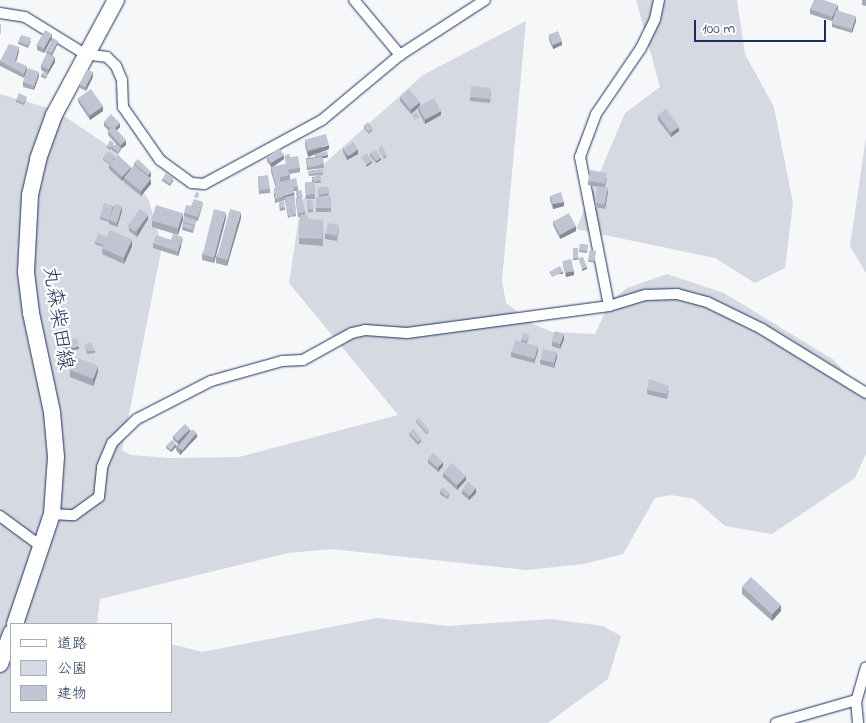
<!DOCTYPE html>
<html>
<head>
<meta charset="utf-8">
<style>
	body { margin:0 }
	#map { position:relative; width:866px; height:723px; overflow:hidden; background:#f6f7f9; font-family:"Indie Flower","Klee One",sans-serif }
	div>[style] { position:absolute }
	.green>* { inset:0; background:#d6d9e2 }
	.roads { filter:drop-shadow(0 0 1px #1b2f5e) drop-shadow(0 0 1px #1b2f5e) }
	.street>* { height:10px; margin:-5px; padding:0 5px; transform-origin:5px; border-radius:5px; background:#fff }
	.primary>* { height:16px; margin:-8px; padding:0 8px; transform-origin:8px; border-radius:8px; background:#fff }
	.wall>* { inset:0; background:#a5a9b5; transform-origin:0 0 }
	.shaded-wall>* { inset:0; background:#868994; transform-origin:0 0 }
	.building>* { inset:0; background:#c0c4d3; transform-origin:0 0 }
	span { translate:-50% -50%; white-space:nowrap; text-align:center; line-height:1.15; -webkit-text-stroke:4.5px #fff; paint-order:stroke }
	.street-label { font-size:21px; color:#1b2f5e }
	.legend { position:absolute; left:10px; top:623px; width:162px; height:90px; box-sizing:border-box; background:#fff; border:1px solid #a4acbf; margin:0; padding:6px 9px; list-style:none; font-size:15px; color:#1b2f5e }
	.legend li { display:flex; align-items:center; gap:10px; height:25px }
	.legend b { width:25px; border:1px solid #a4acbf }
	.scale { position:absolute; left:694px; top:20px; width:132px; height:22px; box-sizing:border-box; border:2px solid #1b2f5e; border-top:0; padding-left:6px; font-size:15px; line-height:18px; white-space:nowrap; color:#1b2f5e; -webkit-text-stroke:4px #fff; paint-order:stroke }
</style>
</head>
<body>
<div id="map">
	<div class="green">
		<i style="clip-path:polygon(636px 0,737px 0,745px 54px,774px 107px,793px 203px,785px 268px,755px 283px,715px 258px,576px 229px,625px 113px,660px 87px)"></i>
		<i style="clip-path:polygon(526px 21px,502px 281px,506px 303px,533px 324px,552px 332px,595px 334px,610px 301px,627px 288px,667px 274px,724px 293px,834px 360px,866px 396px,866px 454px,855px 478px,772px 534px,725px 526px,694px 499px,671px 495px,655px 498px,623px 554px,584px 564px,526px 570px,332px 549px,288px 553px,100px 599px,97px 624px,11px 624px,11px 712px,171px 712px,171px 644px,202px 652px,377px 618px,448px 626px,551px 619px,603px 626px,621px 636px,608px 679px,548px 723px,0 723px,0 94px,55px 110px,116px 151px,149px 201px,162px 246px,122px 450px,131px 455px,169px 458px,239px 457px,398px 415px,289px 283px,301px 203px,325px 163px,423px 75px)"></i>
		<i style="clip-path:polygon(866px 137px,866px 273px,850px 246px)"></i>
	</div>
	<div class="roads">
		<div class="street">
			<i style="left:354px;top:0;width:72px;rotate:50.1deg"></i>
			<i style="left:0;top:13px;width:25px;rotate:9deg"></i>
			<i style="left:25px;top:17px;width:70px;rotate:31.7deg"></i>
			<i style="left:85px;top:54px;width:22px;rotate:8deg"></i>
			<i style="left:107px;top:57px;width:13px;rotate:45deg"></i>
			<i style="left:116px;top:66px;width:15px;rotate:67deg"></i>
			<i style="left:122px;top:80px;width:27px;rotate:88deg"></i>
			<i style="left:123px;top:107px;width:65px;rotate:55.1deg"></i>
			<i style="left:160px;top:160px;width:39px;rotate:36deg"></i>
			<i style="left:192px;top:183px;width:12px;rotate:5deg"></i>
			<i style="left:204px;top:184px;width:134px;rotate:-28.5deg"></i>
			<i style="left:322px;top:120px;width:102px;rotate:-39.8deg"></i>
			<i style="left:400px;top:55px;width:101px;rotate:-32.9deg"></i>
			<i style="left:609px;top:306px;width:152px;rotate:-101deg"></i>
			<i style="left:580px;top:157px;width:46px;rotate:-69.6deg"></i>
			<i style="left:596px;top:114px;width:80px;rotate:-55.7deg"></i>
			<i style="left:641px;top:48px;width:32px;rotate:-64deg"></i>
			<i style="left:655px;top:19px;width:19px;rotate:-78deg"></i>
			<i style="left:52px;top:514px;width:22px;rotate:3deg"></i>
			<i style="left:74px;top:515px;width:31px;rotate:-36deg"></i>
			<i style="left:99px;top:497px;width:30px;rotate:-84deg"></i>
			<i style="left:102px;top:467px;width:26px;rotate:-67deg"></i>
			<i style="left:112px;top:443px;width:35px;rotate:-44deg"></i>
			<i style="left:137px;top:419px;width:83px;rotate:-27.2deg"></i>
			<i style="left:211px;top:381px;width:74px;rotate:-15.7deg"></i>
			<i style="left:282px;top:361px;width:21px;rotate:-3deg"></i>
			<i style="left:303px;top:360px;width:56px;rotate:-28.9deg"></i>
			<i style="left:352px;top:333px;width:13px;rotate:-13deg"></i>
			<i style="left:365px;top:330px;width:42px;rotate:4.1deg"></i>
			<i style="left:407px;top:333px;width:204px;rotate:-7.6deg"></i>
			<i style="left:609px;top:306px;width:39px;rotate:-17deg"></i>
			<i style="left:646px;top:295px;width:31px;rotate:-2deg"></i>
			<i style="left:677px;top:294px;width:31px;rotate:15deg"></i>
			<i style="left:707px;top:302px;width:61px;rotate:26.1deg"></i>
			<i style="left:762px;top:329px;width:122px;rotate:31.6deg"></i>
			<i style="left:0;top:516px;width:52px;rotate:36.4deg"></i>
			<i style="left:776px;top:723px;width:83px;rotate:-16deg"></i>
			<i style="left:858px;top:723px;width:21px;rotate:-95deg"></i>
			<i style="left:856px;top:702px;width:36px;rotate:-74deg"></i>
		</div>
		<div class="primary">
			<i style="left:15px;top:624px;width:116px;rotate:-71.4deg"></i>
			<i style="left:52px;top:514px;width:57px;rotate:-86deg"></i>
			<i style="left:56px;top:457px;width:45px;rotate:-95.1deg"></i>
			<i style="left:52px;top:412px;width:101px;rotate:-102deg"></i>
			<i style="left:31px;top:313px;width:41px;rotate:-97deg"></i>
			<i style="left:26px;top:272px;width:77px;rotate:-87deg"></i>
			<i style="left:30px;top:195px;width:37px;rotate:-77deg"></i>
			<i style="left:38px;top:159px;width:47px;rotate:-70deg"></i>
			<i style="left:54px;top:115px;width:131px;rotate:-61.7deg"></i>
			<i style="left:0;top:664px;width:33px;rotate:-70deg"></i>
		</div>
	</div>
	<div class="wall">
		<i style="clip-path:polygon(862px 0,866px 0,866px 6px,862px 5px)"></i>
		<i style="clip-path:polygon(810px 9px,838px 9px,837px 10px,856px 21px,852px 33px,832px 27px,832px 23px,834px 16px,832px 21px,810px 14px)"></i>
		<i style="clip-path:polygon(549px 35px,562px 45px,553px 49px,549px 40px)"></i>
		<i style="clip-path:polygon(52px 38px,44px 53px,37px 50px,37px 45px)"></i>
		<i style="clip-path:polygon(31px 41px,28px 48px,18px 44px,18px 42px)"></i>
		<i style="clip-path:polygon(58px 43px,52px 55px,55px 62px,48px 74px,46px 79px,41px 77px,41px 75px,46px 73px,41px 70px,41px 66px,47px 53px,46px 53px,46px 51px)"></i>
		<i style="clip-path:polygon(19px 51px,16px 62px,27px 70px,24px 78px,0 66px,0 61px)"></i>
		<i style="clip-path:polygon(39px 76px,34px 90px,23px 87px,23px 82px)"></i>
		<i style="clip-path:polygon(93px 77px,86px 91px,80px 88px,80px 84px)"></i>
		<i style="clip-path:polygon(491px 92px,490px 103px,470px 101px,470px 97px)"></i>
		<i style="clip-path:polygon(400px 97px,420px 105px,441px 115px,425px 124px,418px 111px,418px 108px,411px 114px,400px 101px)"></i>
		<i style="clip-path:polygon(78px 98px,103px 111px,90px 120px,78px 102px)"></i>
		<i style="clip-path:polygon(27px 99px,24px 105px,16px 102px,16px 100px)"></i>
		<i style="clip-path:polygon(658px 115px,679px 131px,671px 137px,658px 120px)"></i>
		<i style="clip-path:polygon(104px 122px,120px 127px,117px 130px,126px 145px,121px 149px,121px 150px,118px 154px,112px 150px,112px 148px,111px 150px,107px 148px,107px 146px,117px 145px,108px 135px,108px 130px,104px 126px)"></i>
		<i style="clip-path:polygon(364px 126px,373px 130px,369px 134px,364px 128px)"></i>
		<i style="clip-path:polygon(305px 141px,329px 149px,317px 154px,328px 157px,323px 158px,324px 168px,307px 170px,306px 158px,315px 157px,315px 154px,308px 157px,305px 146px)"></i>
		<i style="clip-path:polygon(343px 148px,358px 154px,347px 160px,343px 152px)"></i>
		<i style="clip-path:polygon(379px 148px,387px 157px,384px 159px,379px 150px)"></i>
		<i style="clip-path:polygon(370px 153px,381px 160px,376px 163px,370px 156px)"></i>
		<i style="clip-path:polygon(285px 155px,290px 157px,300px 168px,300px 172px,290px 174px,290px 180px,298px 187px,298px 190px,305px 212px,305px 215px,309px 220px,323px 220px,323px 246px,299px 244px,300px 217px,298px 217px,296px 202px,296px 198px,297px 198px,296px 191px,294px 191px,296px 216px,292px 217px,290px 210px,291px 217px,288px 218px,285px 200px,275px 203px,274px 188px,276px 188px,271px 172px,271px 167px,267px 161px,267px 157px,284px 159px,273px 167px,286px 166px)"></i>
		<i style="clip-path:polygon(103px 158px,115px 158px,131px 169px,134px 166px,134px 163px,151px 176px,149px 178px,151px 184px,141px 196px,124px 182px,124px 179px,122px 181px,109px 169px,109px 164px,103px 160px)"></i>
		<i style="clip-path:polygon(323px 169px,323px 175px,309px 176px,308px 171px)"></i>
		<i style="clip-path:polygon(258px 176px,270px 189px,270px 193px,259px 194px)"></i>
		<i style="clip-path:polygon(320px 176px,321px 183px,314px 183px,315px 199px,306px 199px,305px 183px,312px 182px,312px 177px)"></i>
		<i style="clip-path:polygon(607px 178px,605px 187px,608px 192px,605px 209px,595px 207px,595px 203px,598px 187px,588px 185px,588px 181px)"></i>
		<i style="clip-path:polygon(162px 179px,174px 180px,170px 186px,162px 181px)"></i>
		<i style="left:328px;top:187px;width:9px;height:10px;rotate:84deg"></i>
		<i style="clip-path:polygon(550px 196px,564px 206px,553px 209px,550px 200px)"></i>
		<i style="left:316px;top:197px;width:15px;height:15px"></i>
		<i style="left:312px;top:200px;width:12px;height:5px;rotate:85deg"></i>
		<i style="clip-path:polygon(203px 204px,198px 221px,196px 221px,193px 233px,182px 230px,183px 222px,184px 218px,184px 213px,191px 206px)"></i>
		<i style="clip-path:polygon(279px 204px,285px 208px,285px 210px,280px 211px)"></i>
		<i style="clip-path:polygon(113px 206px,122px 211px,117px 227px,109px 224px,109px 222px,100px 219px,100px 217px,108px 207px)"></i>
		<i style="clip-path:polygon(226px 218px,214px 263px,202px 260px,202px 254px)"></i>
		<i style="clip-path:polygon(241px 218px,227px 266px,216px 263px,216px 257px)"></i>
		<i style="clip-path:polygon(148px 219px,137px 237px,129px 231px,129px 227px)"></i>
		<i style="clip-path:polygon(183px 219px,178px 235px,152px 227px,152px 221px)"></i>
		<i style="clip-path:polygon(553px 221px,576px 231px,560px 239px,553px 225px)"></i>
		<i style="clip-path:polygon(339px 229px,337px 241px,325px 239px,325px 234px)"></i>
		<i style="clip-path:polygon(107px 237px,132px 246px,124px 264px,102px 254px,103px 247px,95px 244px,95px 242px)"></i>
		<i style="clip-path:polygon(183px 239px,178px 256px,153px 248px,153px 243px,171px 240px)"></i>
		<i style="left:580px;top:244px;width:8px;height:8px;rotate:7deg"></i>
		<i style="left:573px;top:248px;width:5px;height:12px"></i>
		<i style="left:590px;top:250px;width:6px;height:12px;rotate:9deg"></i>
		<i style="clip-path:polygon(563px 262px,574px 275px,566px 277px,563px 266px)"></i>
		<i style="clip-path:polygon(58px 330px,69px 342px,79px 349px,71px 351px,69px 346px,69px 349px,63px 351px,58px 335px)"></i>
		<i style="clip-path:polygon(529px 337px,527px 343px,538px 351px,534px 363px,511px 357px,511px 352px,521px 342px,521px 340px)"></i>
		<i style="clip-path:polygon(564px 339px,560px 349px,552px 346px,552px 342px)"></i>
		<i style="clip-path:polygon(85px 345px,95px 351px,95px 353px,87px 354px)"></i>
		<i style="clip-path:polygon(557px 357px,554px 368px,540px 364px,540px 360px)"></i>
		<i style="clip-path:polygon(70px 370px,98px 372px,93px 386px,70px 377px)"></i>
		<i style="clip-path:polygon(647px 390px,669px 390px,667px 399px,647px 394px)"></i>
		<i style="clip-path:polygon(416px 420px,429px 432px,426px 434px,416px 422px)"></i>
		<i style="clip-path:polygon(190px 431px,197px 437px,180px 455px,176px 450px,176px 447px,171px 452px,166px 448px,166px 446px,176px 446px,178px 444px,173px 440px,173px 436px)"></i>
		<i style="clip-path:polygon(409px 433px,422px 441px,418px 445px,409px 435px)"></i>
		<i style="clip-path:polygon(428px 459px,443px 466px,438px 472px,428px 463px)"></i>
		<i style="clip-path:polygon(443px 473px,466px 480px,457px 490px,443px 477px)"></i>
		<i style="clip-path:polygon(462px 490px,476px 493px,469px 500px,462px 494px)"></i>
		<i style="clip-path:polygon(440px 491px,450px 495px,447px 499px,440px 494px)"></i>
		<i style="clip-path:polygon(742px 587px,781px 611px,772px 621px,742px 594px)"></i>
	</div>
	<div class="shaded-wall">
		<i style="clip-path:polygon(838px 5px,838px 9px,832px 21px,832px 17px)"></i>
		<i style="clip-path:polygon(856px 16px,856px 21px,852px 33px,852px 29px)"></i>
		<i style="clip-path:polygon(52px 34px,52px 38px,44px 53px,44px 49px)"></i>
		<i style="clip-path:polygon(58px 41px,58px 43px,52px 56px,52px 53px)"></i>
		<i style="clip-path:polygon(562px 41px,562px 45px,553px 49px,553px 45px)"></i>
		<i style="clip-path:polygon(19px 47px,19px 51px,15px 65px,15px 61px)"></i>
		<i style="clip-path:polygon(55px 57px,55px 62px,48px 74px,48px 70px)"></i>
		<i style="clip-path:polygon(27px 66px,27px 70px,24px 78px,24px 74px)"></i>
		<i style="clip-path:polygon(39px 72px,39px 76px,34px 90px,34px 86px)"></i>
		<i style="clip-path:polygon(93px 72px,93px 77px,86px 91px,86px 87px)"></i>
		<i style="clip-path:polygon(420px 102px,420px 106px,411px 114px,411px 110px)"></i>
		<i style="clip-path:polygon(103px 106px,103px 111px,90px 120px,90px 115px)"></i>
		<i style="clip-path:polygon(441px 111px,441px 115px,425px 124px,425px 119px)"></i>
		<i style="clip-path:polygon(120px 123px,120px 127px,115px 132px,115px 128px)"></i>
		<i style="clip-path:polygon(679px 127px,679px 131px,671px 137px,671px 133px)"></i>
		<i style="clip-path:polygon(126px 140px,126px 145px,121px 149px,121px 145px)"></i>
		<i style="clip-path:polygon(329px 145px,329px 149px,308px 157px,308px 152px)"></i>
		<i style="clip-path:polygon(358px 149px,358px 154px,347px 160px,347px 155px)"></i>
		<i style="clip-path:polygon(284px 155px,284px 159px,271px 168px,271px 163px)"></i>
		<i style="clip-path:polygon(328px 155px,328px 157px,316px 160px,316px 157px)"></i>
		<i style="clip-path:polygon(381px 158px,381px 160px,376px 163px,376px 161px)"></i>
		<i style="clip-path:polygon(372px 161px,372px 163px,366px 167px,366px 165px)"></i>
		<i style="clip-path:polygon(131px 167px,131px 171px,124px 177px,124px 179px,122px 181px,122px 176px)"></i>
		<i style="clip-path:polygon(151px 172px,151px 176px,148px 180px,148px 175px)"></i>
		<i style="clip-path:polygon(151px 179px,151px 184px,141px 196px,141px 191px)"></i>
		<i style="clip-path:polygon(608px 188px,608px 192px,605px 209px,605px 205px)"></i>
		<i style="left:294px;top:193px;width:4px;height:20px;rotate:90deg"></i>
		<i style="clip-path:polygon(564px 202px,564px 206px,553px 209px,553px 204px)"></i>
		<i style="clip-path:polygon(122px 206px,122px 211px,117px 227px,117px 223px)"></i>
		<i style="clip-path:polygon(226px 212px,226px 218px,214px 263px,214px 257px)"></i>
		<i style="clip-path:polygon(241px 212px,241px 218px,227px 266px,227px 260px)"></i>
		<i style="clip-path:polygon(183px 213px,183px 219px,178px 235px,178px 228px)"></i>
		<i style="clip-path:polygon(148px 215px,148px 219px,137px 237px,137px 232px)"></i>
		<i style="clip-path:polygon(576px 226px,576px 231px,560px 239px,560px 235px)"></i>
		<i style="clip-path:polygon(132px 240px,132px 246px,124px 264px,124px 257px)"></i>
		<i style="clip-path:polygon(181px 243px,181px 247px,178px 256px,178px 251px)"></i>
		<i style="clip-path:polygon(587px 267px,587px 269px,582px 271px,582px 269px)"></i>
		<i style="clip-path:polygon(574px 271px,574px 275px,566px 277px,566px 273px)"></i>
		<i style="left:563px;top:272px;width:2px;height:12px;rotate:90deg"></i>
		<i style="clip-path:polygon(564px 334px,564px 339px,560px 349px,560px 345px)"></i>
		<i style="clip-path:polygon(69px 345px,69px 349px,63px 351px,63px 347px)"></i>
		<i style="clip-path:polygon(538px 346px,538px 351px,534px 363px,534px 359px)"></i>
		<i style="left:79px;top:347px;width:2px;height:8px;rotate:90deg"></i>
		<i style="clip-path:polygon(557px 352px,557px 357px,554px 368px,554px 364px)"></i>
		<i style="clip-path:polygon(98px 366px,98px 372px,93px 386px,93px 379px)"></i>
		<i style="clip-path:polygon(190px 429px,190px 433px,178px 445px,178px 441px)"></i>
		<i style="clip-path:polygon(197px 433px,197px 437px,180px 455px,180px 450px)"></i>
		<i style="clip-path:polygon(176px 444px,176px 447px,171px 452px,171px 450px)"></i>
		<i style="clip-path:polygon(443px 462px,443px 466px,438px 472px,438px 468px)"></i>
		<i style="clip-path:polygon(466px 476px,466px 480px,457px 490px,457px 485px)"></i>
		<i style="clip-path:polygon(476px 488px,476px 493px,469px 500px,469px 496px)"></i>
		<i style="clip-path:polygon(781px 605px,781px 611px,772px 621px,772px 614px)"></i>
	</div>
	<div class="building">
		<i style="clip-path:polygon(814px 0,824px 0,838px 5px,832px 17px,810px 9px)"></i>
		<i style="left:836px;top:10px;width:21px;height:14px;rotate:17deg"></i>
		<i style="left:0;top:24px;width:1px;height:10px"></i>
		<i style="left:45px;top:30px;width:8px;height:17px;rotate:30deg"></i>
		<i style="left:558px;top:31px;width:11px;height:10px;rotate:68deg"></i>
		<i style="clip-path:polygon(21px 35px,31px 38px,28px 45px,18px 42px)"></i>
		<i style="clip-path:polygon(53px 38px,58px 41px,52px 53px,46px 51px)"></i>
		<i style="clip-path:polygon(9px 44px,19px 47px,15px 61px,27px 66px,24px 74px,0 61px)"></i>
		<i style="left:47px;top:53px;width:9px;height:14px;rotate:27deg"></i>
		<i style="left:28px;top:68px;width:12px;height:15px;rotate:20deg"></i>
		<i style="left:87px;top:69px;width:7px;height:17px;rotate:27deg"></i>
		<i style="clip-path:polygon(43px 72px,48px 74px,46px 77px,41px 75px)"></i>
		<i style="left:471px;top:86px;width:20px;height:11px;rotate:6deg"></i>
		<i style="left:91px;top:89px;width:21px;height:16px;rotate:55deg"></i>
		<i style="left:409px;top:89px;width:17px;height:12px;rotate:50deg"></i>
		<i style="clip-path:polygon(19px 93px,27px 97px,24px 103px,16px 100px)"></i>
		<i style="left:434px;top:98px;width:15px;height:18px;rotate:62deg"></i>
		<i style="left:666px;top:109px;width:22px;height:10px;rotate:54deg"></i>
		<i style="clip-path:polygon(416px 112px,420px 117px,415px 120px,412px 115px)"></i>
		<i style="clip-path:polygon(111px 114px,120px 123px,115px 128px,126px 140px,121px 145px,108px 131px,113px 125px,110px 128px,104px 122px)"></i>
		<i style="left:368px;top:122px;width:8px;height:6px;rotate:50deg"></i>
		<i style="left:326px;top:134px;width:11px;height:22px;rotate:75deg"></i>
		<i style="clip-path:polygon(110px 140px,114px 143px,111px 148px,107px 146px)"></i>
		<i style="left:353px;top:142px;width:9px;height:12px;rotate:54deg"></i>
		<i style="clip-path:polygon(116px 144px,121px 148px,118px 152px,112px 147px)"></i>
		<i style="left:382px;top:146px;width:10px;height:4px;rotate:61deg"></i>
		<i style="clip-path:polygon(279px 148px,284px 155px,271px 163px,267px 157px)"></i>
		<i style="clip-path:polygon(376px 150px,381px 158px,376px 161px,370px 153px)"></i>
		<i style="left:108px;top:151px;width:9px;height:9px;rotate:36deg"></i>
		<i style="clip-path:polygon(327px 151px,328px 155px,316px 157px,315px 154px)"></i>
		<i style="left:367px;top:153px;width:9px;height:7px;rotate:58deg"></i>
		<i style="clip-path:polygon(290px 154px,290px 157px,285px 158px,285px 159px,285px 155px)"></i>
		<i style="left:118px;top:155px;width:18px;height:13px;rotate:43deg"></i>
		<i style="left:298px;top:156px;width:12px;height:13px;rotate:81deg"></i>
		<i style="left:322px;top:156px;width:8px;height:16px;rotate:76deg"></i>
		<i style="clip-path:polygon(138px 159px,151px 172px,148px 175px,134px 163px)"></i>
		<i style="clip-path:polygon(285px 164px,290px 175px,280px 177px,280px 182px,296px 178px,298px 187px,294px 187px,294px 193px,275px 199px,274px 188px,277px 188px,271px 167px)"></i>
		<i style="left:134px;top:165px;width:22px;height:16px;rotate:39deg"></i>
		<i style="clip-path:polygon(323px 169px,323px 173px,309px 174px,308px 171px)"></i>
		<i style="left:590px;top:170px;width:17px;height:11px;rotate:10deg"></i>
		<i style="left:166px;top:173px;width:9px;height:7px;rotate:32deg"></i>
		<i style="left:268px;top:175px;width:14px;height:10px;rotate:82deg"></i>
		<i style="left:320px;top:176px;width:4px;height:8px;rotate:76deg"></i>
		<i style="left:314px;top:182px;width:12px;height:9px;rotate:85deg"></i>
		<i style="left:598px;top:186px;width:10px;height:17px;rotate:11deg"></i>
		<i style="left:328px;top:187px;width:6px;height:10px;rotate:81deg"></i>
		<i style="clip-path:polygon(301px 190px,303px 197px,298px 197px,296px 191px)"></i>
		<i style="clip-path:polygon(196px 192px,199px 193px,198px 198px,194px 197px)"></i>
		<i style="clip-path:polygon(561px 192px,564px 202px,553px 204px,550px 196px)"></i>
		<i style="clip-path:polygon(294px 195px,296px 214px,292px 215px,290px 204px,291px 215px,288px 216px,285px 197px)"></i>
		<i style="clip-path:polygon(302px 197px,305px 212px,298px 213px,296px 198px)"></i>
		<i style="left:316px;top:197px;width:15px;height:11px"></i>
		<i style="clip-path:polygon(194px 199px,203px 202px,201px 209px,201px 208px,191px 206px)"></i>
		<i style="left:312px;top:200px;width:9px;height:5px;rotate:84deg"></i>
		<i style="clip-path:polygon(284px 201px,285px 208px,280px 208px,279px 202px)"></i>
		<i style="clip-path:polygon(104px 203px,108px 204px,106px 210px,109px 204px,113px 206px,109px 220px,100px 217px)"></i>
		<i style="clip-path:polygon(115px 204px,122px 206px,117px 223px,109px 220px)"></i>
		<i style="left:156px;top:205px;width:28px;height:16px;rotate:17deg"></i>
		<i style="clip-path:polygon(186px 205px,201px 208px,198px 217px,184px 213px)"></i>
		<i style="left:140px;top:209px;width:10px;height:21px;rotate:37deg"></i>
		<i style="left:214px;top:209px;width:12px;height:47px;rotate:14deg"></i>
		<i style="left:230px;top:209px;width:11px;height:50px;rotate:15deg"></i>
		<i style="left:569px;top:213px;width:15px;height:18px;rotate:62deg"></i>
		<i style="left:300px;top:215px;width:8px;height:5px"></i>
		<i style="clip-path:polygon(184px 216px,196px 220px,195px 225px,183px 222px)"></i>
		<i style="left:300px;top:219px;width:23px;height:19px;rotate:2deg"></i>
		<i style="left:183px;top:223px;width:11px;height:4px;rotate:15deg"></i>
		<i style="left:328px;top:223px;width:11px;height:11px;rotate:10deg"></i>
		<i style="left:110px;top:230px;width:24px;height:20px;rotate:24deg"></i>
		<i style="clip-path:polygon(98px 233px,107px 237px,103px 245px,95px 242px)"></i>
		<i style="left:173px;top:234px;width:10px;height:6px;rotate:17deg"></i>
		<i style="left:156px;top:235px;width:26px;height:9px;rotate:18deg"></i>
		<i style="clip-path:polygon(580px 244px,588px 245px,587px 251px,580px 250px)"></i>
		<i style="left:573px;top:248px;width:5px;height:10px"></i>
		<i style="left:590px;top:250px;width:6px;height:10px;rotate:9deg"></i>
		<i style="clip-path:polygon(583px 257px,587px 267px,582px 269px,578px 258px)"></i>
		<i style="left:571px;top:259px;width:12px;height:9px;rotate:76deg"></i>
		<i style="clip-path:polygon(560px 266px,563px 272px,552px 277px,549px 272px)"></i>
		<i style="clip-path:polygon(65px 328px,69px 345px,63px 347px,58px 330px)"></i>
		<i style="left:555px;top:331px;width:9px;height:11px;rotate:18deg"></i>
		<i style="clip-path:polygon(523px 333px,529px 334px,527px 341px,521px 340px)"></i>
		<i style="left:77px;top:338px;width:9px;height:8px;rotate:77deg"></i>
		<i style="left:515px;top:340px;width:24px;height:13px;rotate:15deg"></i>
		<i style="clip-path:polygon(91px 342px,95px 351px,87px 351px,85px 345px)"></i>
		<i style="left:543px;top:349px;width:14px;height:11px;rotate:12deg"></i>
		<i style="left:75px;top:357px;width:25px;height:14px;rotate:21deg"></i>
		<i style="clip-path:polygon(649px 379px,669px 386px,667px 394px,647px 390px)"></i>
		<i style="left:419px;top:418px;width:16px;height:4px;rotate:50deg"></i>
		<i style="left:185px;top:424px;width:7px;height:17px;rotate:45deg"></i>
		<i style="left:192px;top:429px;width:6px;height:23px;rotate:39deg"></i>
		<i style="clip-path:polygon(413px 429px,422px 439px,418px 442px,409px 433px)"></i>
		<i style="clip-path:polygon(172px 440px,176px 444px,171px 450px,166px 446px)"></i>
		<i style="left:433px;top:453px;width:13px;height:8px;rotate:42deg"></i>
		<i style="left:452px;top:463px;width:19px;height:13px;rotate:43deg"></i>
		<i style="left:468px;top:482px;width:10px;height:10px;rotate:37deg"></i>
		<i style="left:443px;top:487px;width:9px;height:5px;rotate:41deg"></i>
		<i style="left:751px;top:577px;width:41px;height:13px;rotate:43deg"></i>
	</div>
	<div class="street-label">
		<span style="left:57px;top:318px;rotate:81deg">丸森柴田線</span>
	</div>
	<ul class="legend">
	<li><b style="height:6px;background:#fff"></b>道路</li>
	<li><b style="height:14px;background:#d6d9e2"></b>公園</li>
	<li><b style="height:14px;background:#c0c4d3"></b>建物</li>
	</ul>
	<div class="scale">100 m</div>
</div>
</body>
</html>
